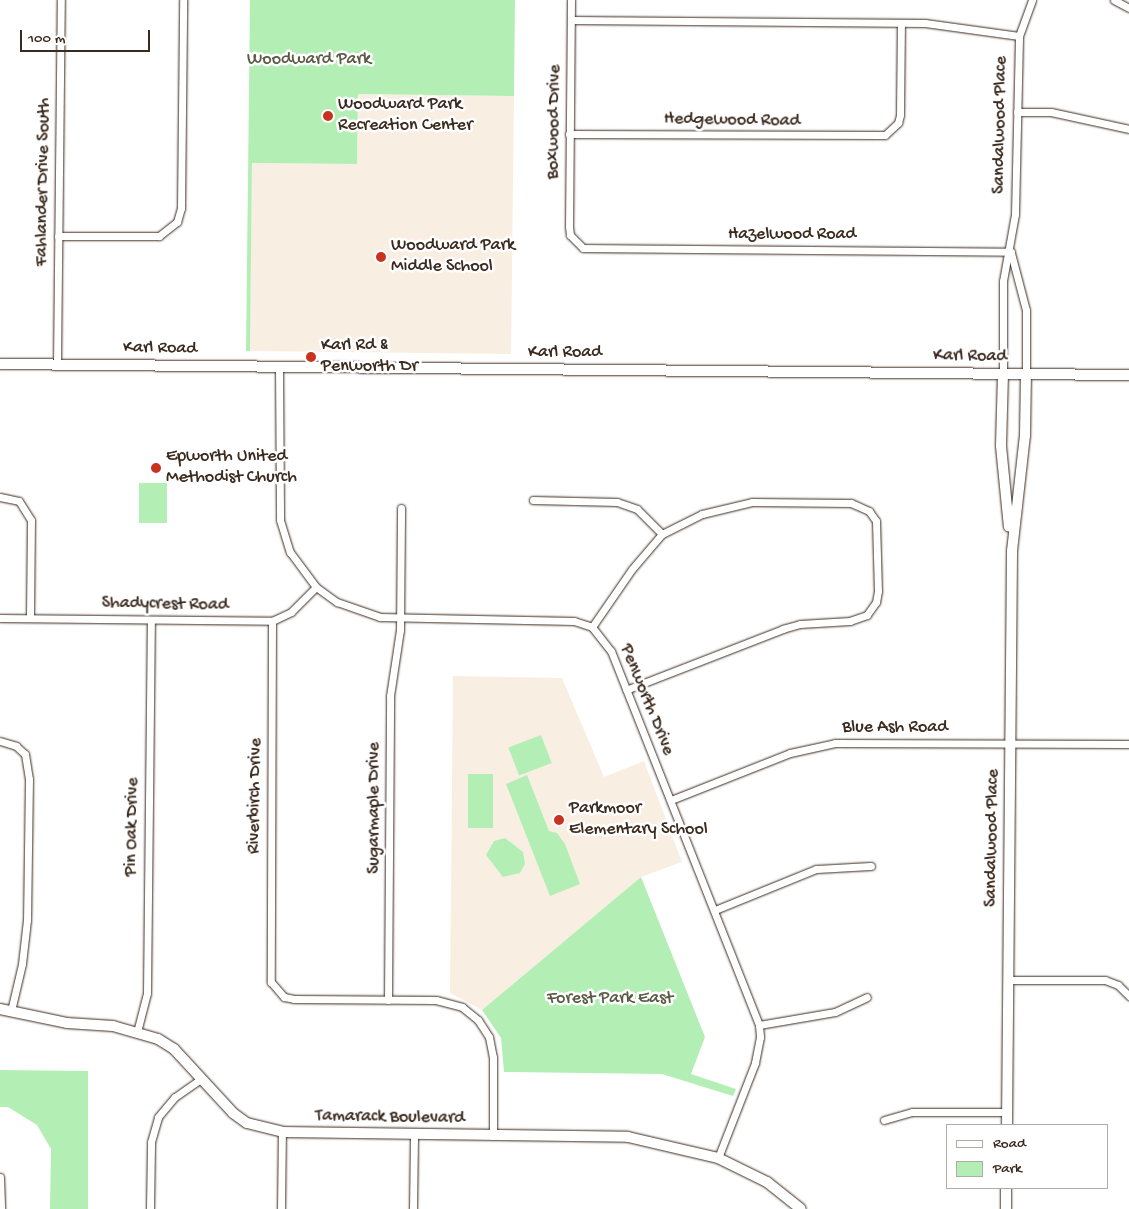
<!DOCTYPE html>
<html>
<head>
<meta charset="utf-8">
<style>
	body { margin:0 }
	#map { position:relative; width:1129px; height:1209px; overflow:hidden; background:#fff; font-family:"Gochi Hand",sans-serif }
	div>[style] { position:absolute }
	.built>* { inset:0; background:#f9eee2 }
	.green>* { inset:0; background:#b3efb5; transform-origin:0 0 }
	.roads { filter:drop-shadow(0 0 1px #3b2a1e) drop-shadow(0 0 1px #3b2a1e) }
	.street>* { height:7px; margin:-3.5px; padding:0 3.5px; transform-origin:3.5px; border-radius:3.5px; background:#fff }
	.secondary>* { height:10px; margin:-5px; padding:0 5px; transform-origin:5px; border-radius:5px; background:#fff }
	.dots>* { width:14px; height:14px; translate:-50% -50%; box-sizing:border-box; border:2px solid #fff; border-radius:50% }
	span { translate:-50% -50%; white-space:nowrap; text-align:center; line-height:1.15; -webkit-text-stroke:5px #fff; paint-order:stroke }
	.park-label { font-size:18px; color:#595b44 }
	.poi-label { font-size:18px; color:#3b2a1e }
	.left { translate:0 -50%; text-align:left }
	.street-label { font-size:18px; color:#3b2a1e }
	.legend { position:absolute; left:946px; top:1124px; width:162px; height:65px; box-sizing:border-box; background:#fff; border:1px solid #b1aaa5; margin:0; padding:6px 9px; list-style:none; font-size:15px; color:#3b2a1e }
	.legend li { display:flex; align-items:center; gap:10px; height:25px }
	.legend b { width:25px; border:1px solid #b1aaa5 }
	.scale { position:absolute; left:20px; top:30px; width:130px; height:22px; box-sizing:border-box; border:2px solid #3b2a1e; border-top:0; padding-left:6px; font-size:15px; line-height:18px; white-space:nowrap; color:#3b2a1e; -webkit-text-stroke:4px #fff; paint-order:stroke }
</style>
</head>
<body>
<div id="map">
	<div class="built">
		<i style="clip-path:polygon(358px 94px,514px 96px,511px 354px,250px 351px,252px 163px,357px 164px)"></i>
		<i style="clip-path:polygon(453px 676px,562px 678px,604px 777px,644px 761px,682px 862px,641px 877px,482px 1010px,450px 993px)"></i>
	</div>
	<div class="green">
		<i style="clip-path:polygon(250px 0,515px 0,514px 96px,358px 94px,357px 164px,252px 163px,250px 351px,246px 351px)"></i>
		<i style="left:139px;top:483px;width:28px;height:40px"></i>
		<i style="left:541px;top:735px;width:30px;height:35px;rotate:69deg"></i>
		<i style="left:468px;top:774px;width:25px;height:54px"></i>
		<i style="clip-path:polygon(527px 775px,549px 831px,557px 833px,565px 844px,580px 884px,550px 896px,506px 784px)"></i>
		<i style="clip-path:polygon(505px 838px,523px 852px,525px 864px,520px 873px,503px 877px,486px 855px,494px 841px)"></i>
		<i style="clip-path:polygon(641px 877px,705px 1037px,691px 1074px,736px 1089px,733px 1096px,662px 1074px,504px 1072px,501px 1038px,482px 1010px)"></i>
		<i style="clip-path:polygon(0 1070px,88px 1071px,88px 1209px,50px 1209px,51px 1149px,37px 1125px,8px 1107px,0 1107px)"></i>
	</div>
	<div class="roads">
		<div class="street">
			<i style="left:571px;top:0;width:226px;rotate:90.5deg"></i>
			<i style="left:569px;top:226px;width:9px;rotate:84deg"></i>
			<i style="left:570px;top:235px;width:18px;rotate:45deg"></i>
			<i style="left:583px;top:248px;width:428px;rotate:0.5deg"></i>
			<i style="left:1114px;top:0;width:17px;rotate:28deg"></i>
			<i style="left:571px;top:20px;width:354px;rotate:0.5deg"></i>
			<i style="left:925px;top:23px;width:95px;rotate:7.9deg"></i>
			<i style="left:1017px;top:112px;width:34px"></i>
			<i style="left:1051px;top:112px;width:80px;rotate:12.3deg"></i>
			<i style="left:569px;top:134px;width:316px;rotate:0.2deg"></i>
			<i style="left:885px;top:135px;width:18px;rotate:-43deg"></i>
			<i style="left:898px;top:123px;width:8px;rotate:-76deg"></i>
			<i style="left:900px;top:115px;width:92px;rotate:-89.4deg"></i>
			<i style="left:58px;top:236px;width:101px"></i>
			<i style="left:159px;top:236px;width:23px;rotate:-38deg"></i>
			<i style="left:177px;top:222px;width:15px;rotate:-74deg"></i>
			<i style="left:181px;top:208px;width:208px;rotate:-89.4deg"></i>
			<i style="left:1011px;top:253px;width:59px;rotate:75.3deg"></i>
			<i style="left:1026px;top:310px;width:64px;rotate:90deg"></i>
			<i style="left:57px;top:365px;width:365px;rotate:-89.4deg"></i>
			<i style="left:279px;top:367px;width:153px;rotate:89.6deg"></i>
			<i style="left:280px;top:520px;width:34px;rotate:73deg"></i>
			<i style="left:290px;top:552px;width:44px;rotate:53.4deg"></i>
			<i style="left:316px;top:587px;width:26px;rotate:36deg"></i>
			<i style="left:337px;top:602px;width:46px;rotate:19.2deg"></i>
			<i style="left:380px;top:617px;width:194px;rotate:1.2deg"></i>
			<i style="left:574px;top:621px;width:19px;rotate:18deg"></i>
			<i style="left:592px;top:627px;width:31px;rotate:52deg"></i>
			<i style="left:611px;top:651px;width:402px;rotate:68.4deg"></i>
			<i style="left:759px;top:1025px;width:12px;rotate:85deg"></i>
			<i style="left:760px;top:1037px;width:26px;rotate:101deg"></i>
			<i style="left:755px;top:1063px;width:102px;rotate:111.3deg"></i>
			<i style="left:1003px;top:374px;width:93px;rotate:-90deg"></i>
			<i style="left:1003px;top:281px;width:68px;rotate:-79.8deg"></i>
			<i style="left:1015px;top:214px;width:178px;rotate:-88.7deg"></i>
			<i style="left:1019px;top:36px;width:38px;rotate:-70deg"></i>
			<i style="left:0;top:497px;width:19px;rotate:12deg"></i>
			<i style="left:19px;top:501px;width:22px;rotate:58deg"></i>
			<i style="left:31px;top:520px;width:98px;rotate:90.6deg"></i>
			<i style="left:533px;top:500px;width:84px;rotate:1.4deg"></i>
			<i style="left:617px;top:502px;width:21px;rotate:19deg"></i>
			<i style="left:637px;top:509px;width:35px;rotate:45deg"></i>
			<i style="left:0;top:618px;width:272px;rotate:0.6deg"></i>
			<i style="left:272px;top:621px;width:21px;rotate:-25deg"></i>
			<i style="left:291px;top:612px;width:35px;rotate:-45deg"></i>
			<i style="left:272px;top:621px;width:361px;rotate:90.2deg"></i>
			<i style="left:271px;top:982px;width:20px;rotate:49deg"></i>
			<i style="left:284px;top:997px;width:10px;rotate:11deg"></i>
			<i style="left:294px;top:999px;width:142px;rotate:0.4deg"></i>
			<i style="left:436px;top:1000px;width:27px;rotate:15deg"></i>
			<i style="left:462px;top:1007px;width:21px;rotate:39deg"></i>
			<i style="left:478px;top:1020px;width:20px;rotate:57deg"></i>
			<i style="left:489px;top:1037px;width:20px;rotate:79deg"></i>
			<i style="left:493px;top:1057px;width:79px;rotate:90deg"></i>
			<i style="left:592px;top:627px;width:70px;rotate:-55.4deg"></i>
			<i style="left:632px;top:569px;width:46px;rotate:-49.4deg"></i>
			<i style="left:662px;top:534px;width:45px;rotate:-26.6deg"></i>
			<i style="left:702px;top:514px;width:51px;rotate:-13.5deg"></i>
			<i style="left:752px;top:502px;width:99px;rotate:0.6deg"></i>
			<i style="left:851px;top:503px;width:20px;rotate:24deg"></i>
			<i style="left:869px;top:511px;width:12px;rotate:55deg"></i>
			<i style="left:876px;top:521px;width:70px;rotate:88.4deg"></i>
			<i style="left:878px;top:591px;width:11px;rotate:100deg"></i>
			<i style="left:876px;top:602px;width:16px;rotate:125deg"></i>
			<i style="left:867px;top:615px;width:18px;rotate:161deg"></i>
			<i style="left:850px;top:621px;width:50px;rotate:176.6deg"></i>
			<i style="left:800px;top:624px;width:18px;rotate:164deg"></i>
			<i style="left:783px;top:629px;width:168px;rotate:158.8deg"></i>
			<i style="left:0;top:741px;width:17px;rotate:17deg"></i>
			<i style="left:16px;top:746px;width:12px;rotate:42deg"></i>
			<i style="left:25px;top:754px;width:25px;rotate:81deg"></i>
			<i style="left:29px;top:779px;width:141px;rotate:90.8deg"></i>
			<i style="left:27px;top:920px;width:44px;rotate:96.5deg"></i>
			<i style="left:22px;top:964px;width:48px;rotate:103.2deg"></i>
			<i style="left:671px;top:800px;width:128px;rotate:-21.6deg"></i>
			<i style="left:790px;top:753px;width:46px;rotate:-12.5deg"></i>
			<i style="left:835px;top:743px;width:294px;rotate:0.2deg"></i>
			<i style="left:715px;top:910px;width:109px;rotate:-22.1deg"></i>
			<i style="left:816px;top:869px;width:55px;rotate:-3.1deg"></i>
			<i style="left:1009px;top:980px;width:96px"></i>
			<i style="left:1105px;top:980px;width:14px;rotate:21deg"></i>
			<i style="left:1118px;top:985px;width:16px;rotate:45deg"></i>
			<i style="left:388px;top:1000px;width:304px;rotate:-89.6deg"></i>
			<i style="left:390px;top:696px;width:67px;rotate:-81.4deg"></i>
			<i style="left:400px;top:630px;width:122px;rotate:-89.5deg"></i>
			<i style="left:759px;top:1025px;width:77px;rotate:-9.7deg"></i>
			<i style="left:835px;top:1012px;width:35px;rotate:-25deg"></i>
			<i style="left:137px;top:1032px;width:40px;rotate:-75.6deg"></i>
			<i style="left:147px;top:993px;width:372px;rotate:-89.4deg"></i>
			<i style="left:884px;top:1120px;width:29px;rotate:-16deg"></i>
			<i style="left:912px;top:1112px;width:95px"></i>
			<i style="left:0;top:1177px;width:32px;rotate:88deg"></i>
			<i style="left:150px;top:1209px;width:67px;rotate:-89.1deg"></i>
			<i style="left:151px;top:1142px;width:26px;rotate:-74deg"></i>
			<i style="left:158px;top:1117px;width:26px;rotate:-50deg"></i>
			<i style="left:175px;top:1097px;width:32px;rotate:-35deg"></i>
			<i style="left:281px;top:1209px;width:77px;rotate:-89.3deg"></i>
			<i style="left:413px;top:1209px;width:74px;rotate:-89.2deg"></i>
		</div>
		<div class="secondary">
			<i style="left:0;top:364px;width:1129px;rotate:0.56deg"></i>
			<i style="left:1003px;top:374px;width:72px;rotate:91.6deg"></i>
			<i style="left:1001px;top:446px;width:81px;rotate:84.4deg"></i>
			<i style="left:0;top:1009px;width:68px;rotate:11.8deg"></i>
			<i style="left:67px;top:1023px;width:46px;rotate:3.7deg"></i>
			<i style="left:113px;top:1026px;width:47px;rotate:16.1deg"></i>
			<i style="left:158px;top:1039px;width:19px;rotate:32deg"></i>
			<i style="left:174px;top:1049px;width:87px;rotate:47.3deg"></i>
			<i style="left:233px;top:1113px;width:17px;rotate:36deg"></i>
			<i style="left:247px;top:1123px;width:36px;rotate:14deg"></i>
			<i style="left:282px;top:1132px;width:346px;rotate:0.8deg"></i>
			<i style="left:628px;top:1137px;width:92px;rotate:13.1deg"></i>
			<i style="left:718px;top:1158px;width:55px;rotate:26.1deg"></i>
			<i style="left:767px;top:1182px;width:43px;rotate:38.5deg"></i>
			<i style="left:1007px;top:1125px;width:574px;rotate:-89.5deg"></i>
			<i style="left:1012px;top:551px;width:116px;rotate:-83.6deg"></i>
			<i style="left:1025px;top:436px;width:62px;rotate:-89.1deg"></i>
			<i style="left:1006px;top:1209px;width:21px;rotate:-90deg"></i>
		</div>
	</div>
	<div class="dots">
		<i style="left:328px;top:116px;background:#c8321e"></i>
		<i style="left:381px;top:257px;background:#c8321e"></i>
		<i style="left:311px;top:357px;background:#c8321e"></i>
		<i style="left:156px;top:468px;background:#c8321e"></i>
		<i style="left:559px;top:820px;background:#c8321e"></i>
	</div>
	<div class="park-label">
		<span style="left:309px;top:60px">Woodward Park</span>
		<span style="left:610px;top:999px">Forest Park East</span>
	</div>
	<div class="poi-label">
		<span class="left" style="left:338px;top:116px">Woodward Park<br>Recreation Center</span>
		<span class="left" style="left:391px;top:257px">Woodward Park<br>Middle School</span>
		<span class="left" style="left:321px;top:357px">Karl Rd &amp;<br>Penworth Dr</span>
		<span class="left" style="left:166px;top:468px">Epworth United<br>Methodist Church</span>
		<span class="left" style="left:569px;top:820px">Parkmoor<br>Elementary School</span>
	</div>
	<div class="street-label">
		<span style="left:732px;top:121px;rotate:1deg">Hedgewood Road</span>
		<span style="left:555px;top:122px;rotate:-89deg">Boxwood Drive</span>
		<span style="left:1001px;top:125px;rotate:-89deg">Sandalwood Place</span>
		<span style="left:44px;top:182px;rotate:-89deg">Fahlander Drive South</span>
		<span style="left:792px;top:235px">Hazelwood Road</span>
		<span style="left:160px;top:349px;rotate:1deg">Karl Road</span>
		<span style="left:565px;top:353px">Karl Road</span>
		<span style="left:970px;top:357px;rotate:1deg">Karl Road</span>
		<span style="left:165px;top:605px;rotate:1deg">Shadycrest Road</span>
		<span style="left:646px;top:700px;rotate:68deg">Penworth Drive</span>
		<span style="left:895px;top:728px">Blue Ash Road</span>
		<span style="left:256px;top:796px;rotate:-89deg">Riverbirch Drive</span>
		<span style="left:375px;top:808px;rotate:-90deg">Sugarmaple Drive</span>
		<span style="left:133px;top:827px;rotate:-89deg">Pin Oak Drive</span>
		<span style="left:993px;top:838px;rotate:-89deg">Sandalwood Place</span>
		<span style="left:390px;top:1118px;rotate:1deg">Tamarack Boulevard</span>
	</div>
	<ul class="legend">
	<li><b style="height:6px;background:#fff"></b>Road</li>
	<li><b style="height:14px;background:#b3efb5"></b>Park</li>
	</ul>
	<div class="scale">100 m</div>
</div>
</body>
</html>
